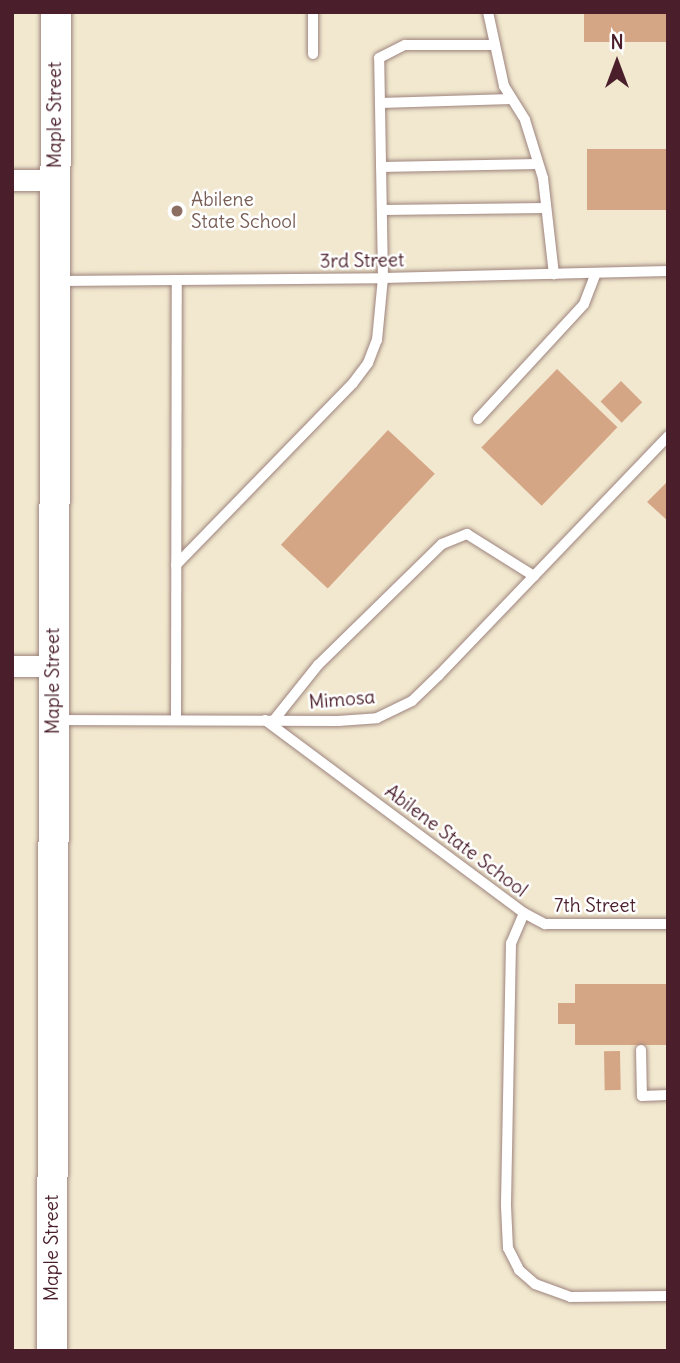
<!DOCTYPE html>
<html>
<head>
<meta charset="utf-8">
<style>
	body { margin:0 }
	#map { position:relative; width:680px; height:1363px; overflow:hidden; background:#f1e8cf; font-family:Delius,sans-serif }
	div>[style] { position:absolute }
	.building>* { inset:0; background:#d5a685; transform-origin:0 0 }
	.roads { filter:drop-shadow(0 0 2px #9e847d) drop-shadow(0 0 2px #9e847d) }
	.lane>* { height:10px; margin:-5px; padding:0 5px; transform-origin:5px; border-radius:5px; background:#fff }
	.street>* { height:21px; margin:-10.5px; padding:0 10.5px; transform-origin:10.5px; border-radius:10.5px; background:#fff }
	.secondary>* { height:30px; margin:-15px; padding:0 15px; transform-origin:15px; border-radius:15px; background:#fff }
	.dots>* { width:19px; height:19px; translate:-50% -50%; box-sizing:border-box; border:4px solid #fff; border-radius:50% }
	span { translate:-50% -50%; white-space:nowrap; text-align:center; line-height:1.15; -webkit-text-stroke:5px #fff; paint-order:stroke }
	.street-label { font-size:19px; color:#4a1f2b }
	.education-label { font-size:19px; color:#785e54 }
	.left { translate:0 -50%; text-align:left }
	.frame { position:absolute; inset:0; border:14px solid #4a1f2b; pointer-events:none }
	.north { position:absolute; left:582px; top:28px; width:70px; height:70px; -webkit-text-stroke:5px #fff; paint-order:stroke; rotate:0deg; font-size:19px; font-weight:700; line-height:28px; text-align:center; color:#4a1f2b }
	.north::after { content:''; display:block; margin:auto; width:24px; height:32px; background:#4a1f2b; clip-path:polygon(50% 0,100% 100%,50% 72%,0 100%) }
</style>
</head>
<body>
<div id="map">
	<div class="building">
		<i style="left:584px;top:12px;width:84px;height:30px"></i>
		<i style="left:668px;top:149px;width:61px;height:81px;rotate:90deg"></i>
		<i style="left:557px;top:369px;width:84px;height:109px;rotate:44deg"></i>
		<i style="left:621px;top:381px;width:30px;height:29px;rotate:45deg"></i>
		<i style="left:388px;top:430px;width:64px;height:157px;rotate:43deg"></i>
		<i style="clip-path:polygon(668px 481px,668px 521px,647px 502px)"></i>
		<i style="clip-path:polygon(575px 984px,668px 984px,668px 1045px,575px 1045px,575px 1024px,558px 1024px,558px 1003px,575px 1003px)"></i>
		<i style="left:620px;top:1051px;width:39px;height:16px;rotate:89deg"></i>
	</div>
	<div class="roads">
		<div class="lane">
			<i style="left:313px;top:12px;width:42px;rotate:90deg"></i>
			<i style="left:488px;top:12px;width:76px;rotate:77.8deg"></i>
			<i style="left:504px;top:86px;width:40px;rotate:58deg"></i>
			<i style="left:525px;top:120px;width:61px;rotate:72.8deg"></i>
			<i style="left:543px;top:178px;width:97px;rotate:83.5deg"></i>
			<i style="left:380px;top:103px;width:132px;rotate:-1.7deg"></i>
			<i style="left:381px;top:167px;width:157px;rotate:-1.1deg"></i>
			<i style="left:382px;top:210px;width:164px;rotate:-0.7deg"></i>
			<i style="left:59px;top:281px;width:324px;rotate:-0.5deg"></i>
			<i style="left:383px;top:278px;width:285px;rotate:-1.4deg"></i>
			<i style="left:478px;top:419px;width:156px;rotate:-47.3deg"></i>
			<i style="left:584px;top:304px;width:33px;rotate:-69deg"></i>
			<i style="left:176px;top:565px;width:254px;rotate:-45.8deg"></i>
			<i style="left:353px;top:383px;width:25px;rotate:-53deg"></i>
			<i style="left:368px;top:363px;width:25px;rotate:-69deg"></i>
			<i style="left:377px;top:340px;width:62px;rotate:-84.5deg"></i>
			<i style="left:383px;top:278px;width:220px;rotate:-91deg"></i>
			<i style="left:379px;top:58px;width:29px;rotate:-27deg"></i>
			<i style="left:405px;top:45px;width:90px"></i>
			<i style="left:176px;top:719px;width:438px;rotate:-89.9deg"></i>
			<i style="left:55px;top:720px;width:283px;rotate:0.2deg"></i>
			<i style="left:338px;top:721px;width:39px;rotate:-4deg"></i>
			<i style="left:377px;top:718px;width:39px;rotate:-26deg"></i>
			<i style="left:412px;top:701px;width:37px;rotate:-44deg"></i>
			<i style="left:439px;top:675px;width:331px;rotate:-46.2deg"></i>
			<i style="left:265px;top:720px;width:323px;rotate:36.7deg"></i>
			<i style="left:524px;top:913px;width:24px;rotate:28deg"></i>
			<i style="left:545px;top:924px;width:123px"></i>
			<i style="left:274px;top:720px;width:70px;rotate:-51.3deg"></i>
			<i style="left:318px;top:665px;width:173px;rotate:-44.3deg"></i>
			<i style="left:442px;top:544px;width:27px;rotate:-22deg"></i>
			<i style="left:467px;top:534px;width:79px;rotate:32.1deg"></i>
			<i style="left:524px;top:913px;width:33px;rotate:113deg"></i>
			<i style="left:511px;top:943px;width:263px;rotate:91.1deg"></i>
			<i style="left:506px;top:1206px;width:42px;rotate:87.3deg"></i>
			<i style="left:508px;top:1248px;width:25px;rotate:63deg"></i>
			<i style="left:519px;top:1270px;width:21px;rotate:41deg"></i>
			<i style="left:535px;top:1284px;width:37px;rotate:20deg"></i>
			<i style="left:570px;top:1297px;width:98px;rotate:-0.6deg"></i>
			<i style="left:641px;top:1050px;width:46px;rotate:88.8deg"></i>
			<i style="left:642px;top:1096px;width:26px;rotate:-2deg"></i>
		</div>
		<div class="street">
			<i style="left:12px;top:180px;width:43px"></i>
			<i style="left:12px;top:666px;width:41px"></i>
		</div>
		<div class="secondary">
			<i style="left:52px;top:1351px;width:1339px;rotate:-89.83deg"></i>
		</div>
	</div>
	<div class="dots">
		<i style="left:177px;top:211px;background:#8d6e63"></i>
	</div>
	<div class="street-label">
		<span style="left:55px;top:115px;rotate:-90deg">Maple Street</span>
		<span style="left:362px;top:261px;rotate:-1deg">3rd Street</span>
		<span style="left:53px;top:681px;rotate:-90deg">Maple Street</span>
		<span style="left:342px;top:700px;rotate:-5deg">Mimosa</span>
		<span style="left:456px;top:841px;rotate:37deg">Abilene State School</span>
		<span style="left:595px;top:906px">7th Street</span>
		<span style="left:52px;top:1248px;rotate:-90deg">Maple Street</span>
	</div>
	<div class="education-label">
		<span class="left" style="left:191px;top:211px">Abilene<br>State School</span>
	</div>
	<div class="frame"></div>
	<div class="north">N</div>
</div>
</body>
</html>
